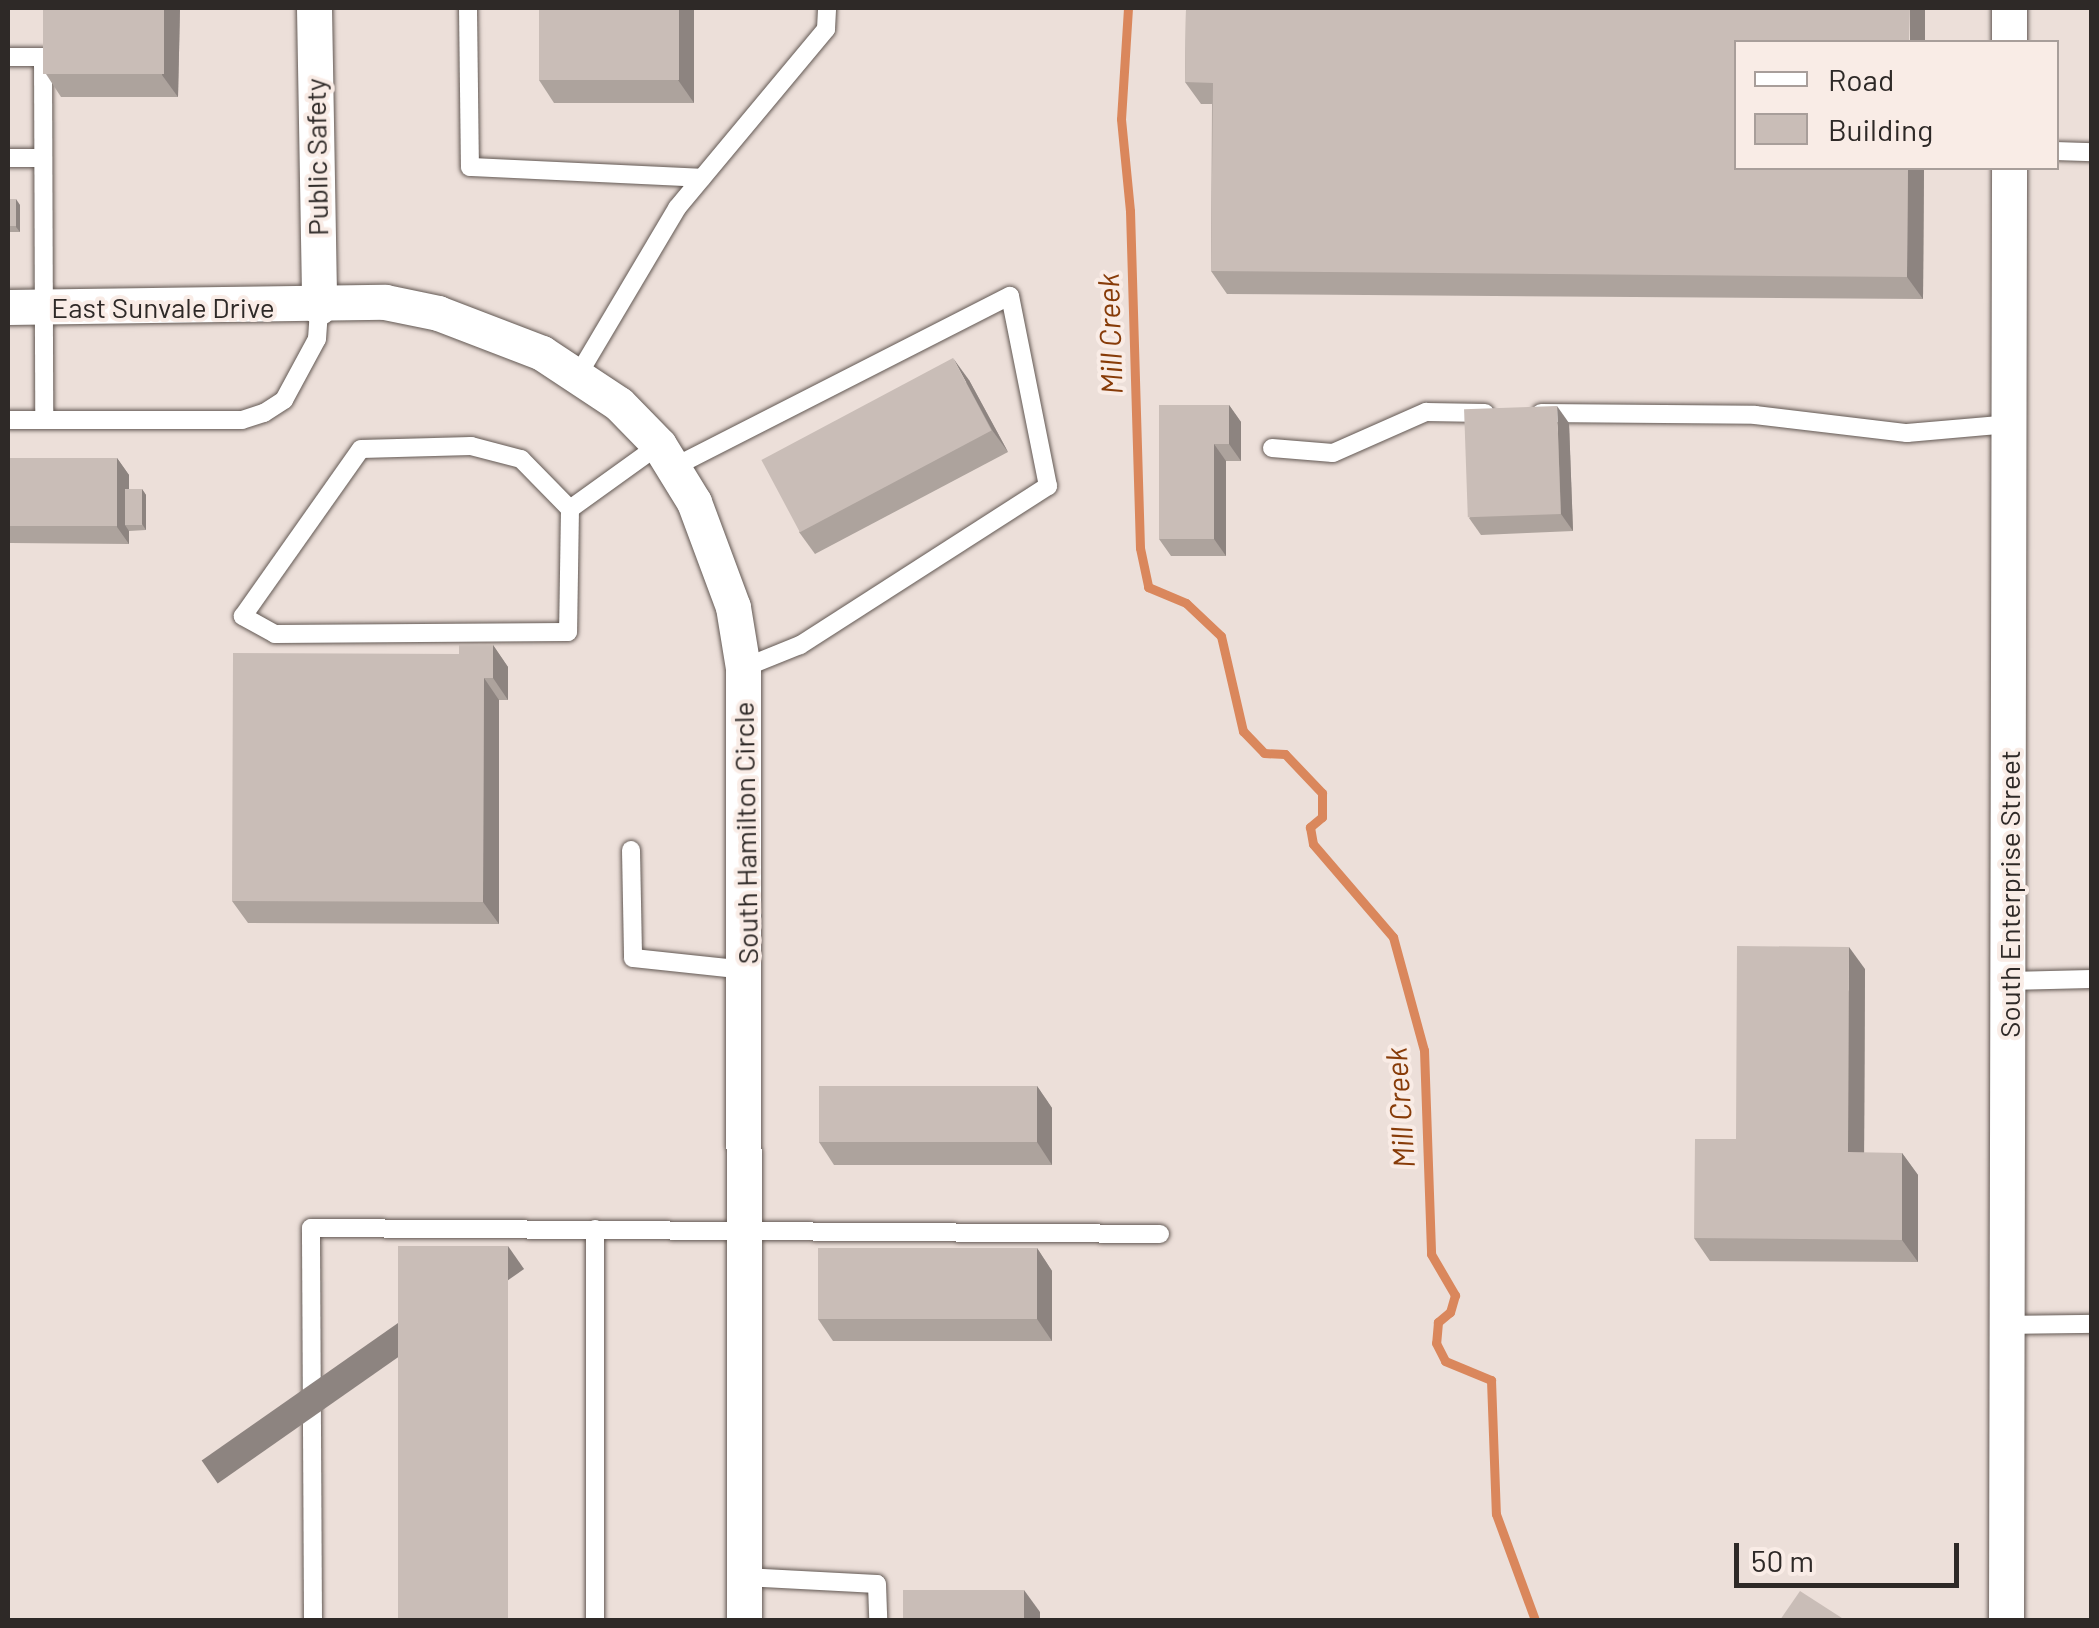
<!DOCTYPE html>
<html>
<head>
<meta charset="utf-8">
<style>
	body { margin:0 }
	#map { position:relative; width:2099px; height:1628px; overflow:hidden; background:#ecdfd9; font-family:Barlow,sans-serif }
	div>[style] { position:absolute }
	.stream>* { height:9px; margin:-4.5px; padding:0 4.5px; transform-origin:4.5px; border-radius:4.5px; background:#da875c }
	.roads { filter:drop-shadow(0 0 2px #625853) drop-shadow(0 0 2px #625853) }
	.lane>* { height:18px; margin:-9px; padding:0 9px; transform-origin:9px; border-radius:9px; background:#fff }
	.street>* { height:35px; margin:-17.5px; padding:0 17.5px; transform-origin:17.5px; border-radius:17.5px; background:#fff }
	.wall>* { inset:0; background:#ada39d }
	.shaded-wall>* { inset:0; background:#8d8480; transform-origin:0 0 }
	.building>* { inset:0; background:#c9bdb7; transform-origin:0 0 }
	span { translate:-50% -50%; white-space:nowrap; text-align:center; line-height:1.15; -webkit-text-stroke:8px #f9ece6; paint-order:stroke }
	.street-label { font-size:28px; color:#2e2927 }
	.water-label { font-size:30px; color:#873b08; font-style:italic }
	.frame { position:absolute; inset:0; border:10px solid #2e2927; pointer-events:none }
	.legend { position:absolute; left:1734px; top:40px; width:325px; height:130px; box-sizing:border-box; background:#f9ece6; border:2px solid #a89e9a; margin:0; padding:12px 18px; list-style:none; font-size:30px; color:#2e2927 }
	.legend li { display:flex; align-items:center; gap:20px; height:50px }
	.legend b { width:50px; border:2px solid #a89e9a }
	.scale { position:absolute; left:1734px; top:1543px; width:225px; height:45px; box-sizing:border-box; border:5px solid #2e2927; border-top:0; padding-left:12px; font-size:30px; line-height:35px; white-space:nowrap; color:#2e2927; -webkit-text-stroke:8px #f9ece6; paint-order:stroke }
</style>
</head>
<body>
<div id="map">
	<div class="stream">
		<i style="left:1128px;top:8px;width:111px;rotate:93.6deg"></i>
		<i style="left:1121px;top:119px;width:92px;rotate:84.4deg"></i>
		<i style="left:1130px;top:211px;width:337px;rotate:88.3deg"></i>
		<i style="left:1140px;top:548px;width:40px;rotate:78deg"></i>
		<i style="left:1148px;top:587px;width:41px;rotate:22.8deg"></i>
		<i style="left:1186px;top:603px;width:48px;rotate:43.3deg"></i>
		<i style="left:1221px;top:636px;width:98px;rotate:77deg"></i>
		<i style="left:1243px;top:731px;width:30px;rotate:46deg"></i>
		<i style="left:1264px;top:753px;width:21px;rotate:3deg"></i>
		<i style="left:1285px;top:754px;width:54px;rotate:46.5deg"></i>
		<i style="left:1322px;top:793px;width:24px;rotate:90deg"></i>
		<i style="left:1322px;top:817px;width:16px;rotate:140deg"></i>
		<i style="left:1310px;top:827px;width:17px;rotate:80deg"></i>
		<i style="left:1313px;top:844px;width:123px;rotate:49.3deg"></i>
		<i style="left:1393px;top:937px;width:117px;rotate:74.7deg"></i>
		<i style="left:1424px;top:1050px;width:204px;rotate:88deg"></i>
		<i style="left:1431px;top:1254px;width:48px;rotate:59.7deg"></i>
		<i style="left:1455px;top:1295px;width:18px;rotate:106deg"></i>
		<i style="left:1450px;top:1312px;width:16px;rotate:140deg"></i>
		<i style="left:1438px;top:1322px;width:21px;rotate:95deg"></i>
		<i style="left:1436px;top:1343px;width:20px;rotate:63deg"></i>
		<i style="left:1445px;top:1361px;width:50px;rotate:22.4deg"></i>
		<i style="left:1491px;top:1380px;width:134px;rotate:87.9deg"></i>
		<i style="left:1496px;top:1514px;width:113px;rotate:69.8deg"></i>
	</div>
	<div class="roads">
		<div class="lane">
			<i style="left:468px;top:8px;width:159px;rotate:89.3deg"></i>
			<i style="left:470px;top:167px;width:232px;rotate:2.7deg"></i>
			<i style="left:8px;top:57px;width:35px"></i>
			<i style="left:43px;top:57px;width:363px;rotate:89.8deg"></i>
			<i style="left:2056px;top:151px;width:36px;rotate:2deg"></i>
			<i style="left:8px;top:158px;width:35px"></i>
			<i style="left:578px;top:375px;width:194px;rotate:-59.3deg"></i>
			<i style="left:677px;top:208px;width:233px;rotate:-50.2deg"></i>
			<i style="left:826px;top:29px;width:21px;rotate:-87deg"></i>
			<i style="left:1541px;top:413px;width:214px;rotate:0.5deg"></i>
			<i style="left:1755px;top:415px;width:153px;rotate:6.8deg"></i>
			<i style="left:1907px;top:433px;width:102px;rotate:-5deg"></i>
			<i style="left:8px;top:420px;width:234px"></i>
			<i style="left:242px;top:420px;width:23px;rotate:-18deg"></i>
			<i style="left:264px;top:413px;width:24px;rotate:-33deg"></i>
			<i style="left:284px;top:400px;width:69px;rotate:-61.6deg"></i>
			<i style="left:317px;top:339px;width:32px;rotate:-86deg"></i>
			<i style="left:1272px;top:448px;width:61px;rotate:4.7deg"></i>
			<i style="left:1333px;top:453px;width:102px;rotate:-23.8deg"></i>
			<i style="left:1426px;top:412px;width:59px;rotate:1deg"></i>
			<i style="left:674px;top:467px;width:377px;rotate:-27deg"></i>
			<i style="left:1010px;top:296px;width:194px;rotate:78.7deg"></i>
			<i style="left:1048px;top:486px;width:295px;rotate:147.3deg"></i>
			<i style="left:800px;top:645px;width:61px;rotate:158deg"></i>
			<i style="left:570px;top:509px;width:123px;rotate:90.9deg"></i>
			<i style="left:568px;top:632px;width:293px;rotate:179.6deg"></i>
			<i style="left:275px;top:634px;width:37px;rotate:-151deg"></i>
			<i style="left:243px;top:616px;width:204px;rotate:-54.8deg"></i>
			<i style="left:361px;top:449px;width:110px;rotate:-1.6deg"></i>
			<i style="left:471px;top:446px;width:52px;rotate:14.6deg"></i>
			<i style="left:521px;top:459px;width:70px;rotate:45.6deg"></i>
			<i style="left:570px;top:509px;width:110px;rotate:-35.7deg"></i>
			<i style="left:631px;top:850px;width:108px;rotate:88.9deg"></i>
			<i style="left:633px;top:958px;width:114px;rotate:6.1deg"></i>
			<i style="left:2008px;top:981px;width:84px;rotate:-1.4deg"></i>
			<i style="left:595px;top:1229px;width:391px;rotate:90deg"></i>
			<i style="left:2008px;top:1325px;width:84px;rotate:-0.7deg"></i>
			<i style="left:744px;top:1577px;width:133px;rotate:3deg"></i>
			<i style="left:877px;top:1584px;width:36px;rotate:88deg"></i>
			<i style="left:313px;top:1620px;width:392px;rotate:-90.3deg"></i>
			<i style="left:311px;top:1228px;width:849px;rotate:0.4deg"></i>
		</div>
		<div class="street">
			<i style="left:314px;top:8px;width:299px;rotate:89deg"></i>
			<i style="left:2009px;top:42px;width:34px;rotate:-90deg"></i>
			<i style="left:8px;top:307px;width:377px;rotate:-0.8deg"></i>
			<i style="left:385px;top:302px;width:54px;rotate:11.7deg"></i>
			<i style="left:438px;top:313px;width:111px;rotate:21deg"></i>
			<i style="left:542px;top:353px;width:92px;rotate:33.5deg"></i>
			<i style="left:619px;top:404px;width:57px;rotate:45.7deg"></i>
			<i style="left:659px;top:445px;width:67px;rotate:58.4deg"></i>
			<i style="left:694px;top:502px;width:112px;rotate:69.6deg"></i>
			<i style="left:733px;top:607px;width:62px;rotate:80.7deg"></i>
			<i style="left:743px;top:668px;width:952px;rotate:89.94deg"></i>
			<i style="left:2006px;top:1620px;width:1452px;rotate:-89.88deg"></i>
		</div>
	</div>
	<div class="wall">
		<i style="clip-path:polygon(43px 8px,180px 8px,178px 97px,61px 97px,46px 74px)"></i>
		<i style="clip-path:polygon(694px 8px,694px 103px,554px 103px,539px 80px)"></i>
		<i style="clip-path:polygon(1186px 8px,1736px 168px,1924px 168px,1923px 299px,1227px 294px,1211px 271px,1212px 104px,1201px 104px,1185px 82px)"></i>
		<i style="clip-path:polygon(8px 199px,20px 205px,20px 232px,8px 232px)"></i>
		<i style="clip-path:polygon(969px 380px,1008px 452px,815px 554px,799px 532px)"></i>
		<i style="clip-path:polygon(1229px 405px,1241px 422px,1241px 461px,1226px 461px,1226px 556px,1171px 556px,1159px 539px)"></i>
		<i style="clip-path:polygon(1569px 423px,1573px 531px,1481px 535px,1469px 518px)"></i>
		<i style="clip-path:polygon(8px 458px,117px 458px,129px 475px,129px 489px,142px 489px,146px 495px,146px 530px,129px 531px,129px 544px,10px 543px,8px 540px)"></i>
		<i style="clip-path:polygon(493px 645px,508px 667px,508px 700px,499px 700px,499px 924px,248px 923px,232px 901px,459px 654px)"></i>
		<i style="clip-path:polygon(1865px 969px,1864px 1153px,1902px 1153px,1918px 1175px,1918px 1262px,1710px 1261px,1694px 1238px,1736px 1139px)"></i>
		<i style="clip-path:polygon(1037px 1086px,1052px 1108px,1052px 1165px,834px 1165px,819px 1142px)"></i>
		<i style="clip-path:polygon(1037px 1248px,1052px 1271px,1052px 1341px,833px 1341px,818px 1319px)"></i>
	</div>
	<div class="shaded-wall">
		<i style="clip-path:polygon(164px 8px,180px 8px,178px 97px,162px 75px)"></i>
		<i style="clip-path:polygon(679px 8px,694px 8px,694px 103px,678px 80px)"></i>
		<i style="left:1910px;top:8px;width:15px;height:34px"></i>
		<i style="clip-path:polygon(1908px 168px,1924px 168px,1923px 299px,1907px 277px)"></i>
		<i style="clip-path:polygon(16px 199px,20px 205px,20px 232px,16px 227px)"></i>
		<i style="clip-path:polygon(953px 358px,969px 380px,1008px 452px,992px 430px)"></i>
		<i style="clip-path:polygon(1229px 405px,1241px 422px,1241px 461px,1229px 444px)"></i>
		<i style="clip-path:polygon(1557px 406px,1569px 423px,1573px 531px,1561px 514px)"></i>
		<i style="clip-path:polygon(1214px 444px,1226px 461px,1226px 556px,1214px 539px)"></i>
		<i style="clip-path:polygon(117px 458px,129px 475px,129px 525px,125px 525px,129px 531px,129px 544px,117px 527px)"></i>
		<i style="clip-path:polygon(142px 489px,146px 495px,146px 530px,142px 524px)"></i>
		<i style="clip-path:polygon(493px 645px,508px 667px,508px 700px,493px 678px)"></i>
		<i style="clip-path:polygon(484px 678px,499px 700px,499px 924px,483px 902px)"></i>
		<i style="clip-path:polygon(1849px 947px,1865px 969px,1864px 1175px,1848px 1152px)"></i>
		<i style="clip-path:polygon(1037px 1086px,1052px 1108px,1052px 1165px,1037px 1142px)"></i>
		<i style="clip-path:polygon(1902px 1153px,1918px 1175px,1918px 1262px,1902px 1240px)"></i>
		<i style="left:508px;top:1246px;width:28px;height:374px;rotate:55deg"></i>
		<i style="clip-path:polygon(1037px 1248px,1052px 1271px,1052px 1341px,1037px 1319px)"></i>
		<i style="clip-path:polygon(1024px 1590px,1040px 1612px,1040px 1620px,1024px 1620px)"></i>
	</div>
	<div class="building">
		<i style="left:43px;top:8px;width:121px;height:66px"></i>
		<i style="left:539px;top:8px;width:140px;height:72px"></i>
		<i style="clip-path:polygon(1186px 8px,1910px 8px,1909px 42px,1736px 42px,1736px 168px,1908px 168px,1907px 277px,1211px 271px,1213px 83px,1185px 82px)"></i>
		<i style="left:8px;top:199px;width:8px;height:27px"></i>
		<i style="left:953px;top:358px;width:82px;height:217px;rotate:62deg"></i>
		<i style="clip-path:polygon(1159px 405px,1229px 405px,1229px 444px,1214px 444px,1214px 539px,1159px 539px)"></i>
		<i style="left:1557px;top:406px;width:108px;height:93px;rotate:88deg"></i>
		<i style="left:8px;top:458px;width:109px;height:68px"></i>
		<i style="left:125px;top:489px;width:17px;height:36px"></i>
		<i style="clip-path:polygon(459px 645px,493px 645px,493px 678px,484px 678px,483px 902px,232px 901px,233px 653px,459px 654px)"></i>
		<i style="clip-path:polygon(1737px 946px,1849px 947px,1848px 1152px,1902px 1153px,1902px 1240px,1694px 1238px,1695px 1139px,1736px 1139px)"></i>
		<i style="left:819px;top:1086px;width:218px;height:56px"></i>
		<i style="left:398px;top:1246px;width:110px;height:374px"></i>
		<i style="left:818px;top:1248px;width:219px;height:71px"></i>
		<i style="left:1024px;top:1590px;width:30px;height:121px;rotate:90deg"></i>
		<i style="clip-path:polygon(1800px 1591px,1845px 1620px,1780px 1620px)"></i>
	</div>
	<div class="street-label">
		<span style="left:316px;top:157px;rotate:-91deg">Public Safety</span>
		<span style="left:163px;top:307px">East Sunvale Drive</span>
		<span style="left:745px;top:833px;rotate:-91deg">South Hamilton Circle</span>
		<span style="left:2009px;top:894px;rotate:-90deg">South Enterprise Street</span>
	</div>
	<div class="water-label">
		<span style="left:1109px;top:334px;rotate:-92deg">Mill Creek</span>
		<span style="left:1399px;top:1108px;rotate:-94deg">Mill Creek</span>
	</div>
	<div class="frame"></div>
	<ul class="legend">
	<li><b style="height:12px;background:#fff"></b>Road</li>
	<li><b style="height:28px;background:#c9bdb7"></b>Building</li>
	</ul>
	<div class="scale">50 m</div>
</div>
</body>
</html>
